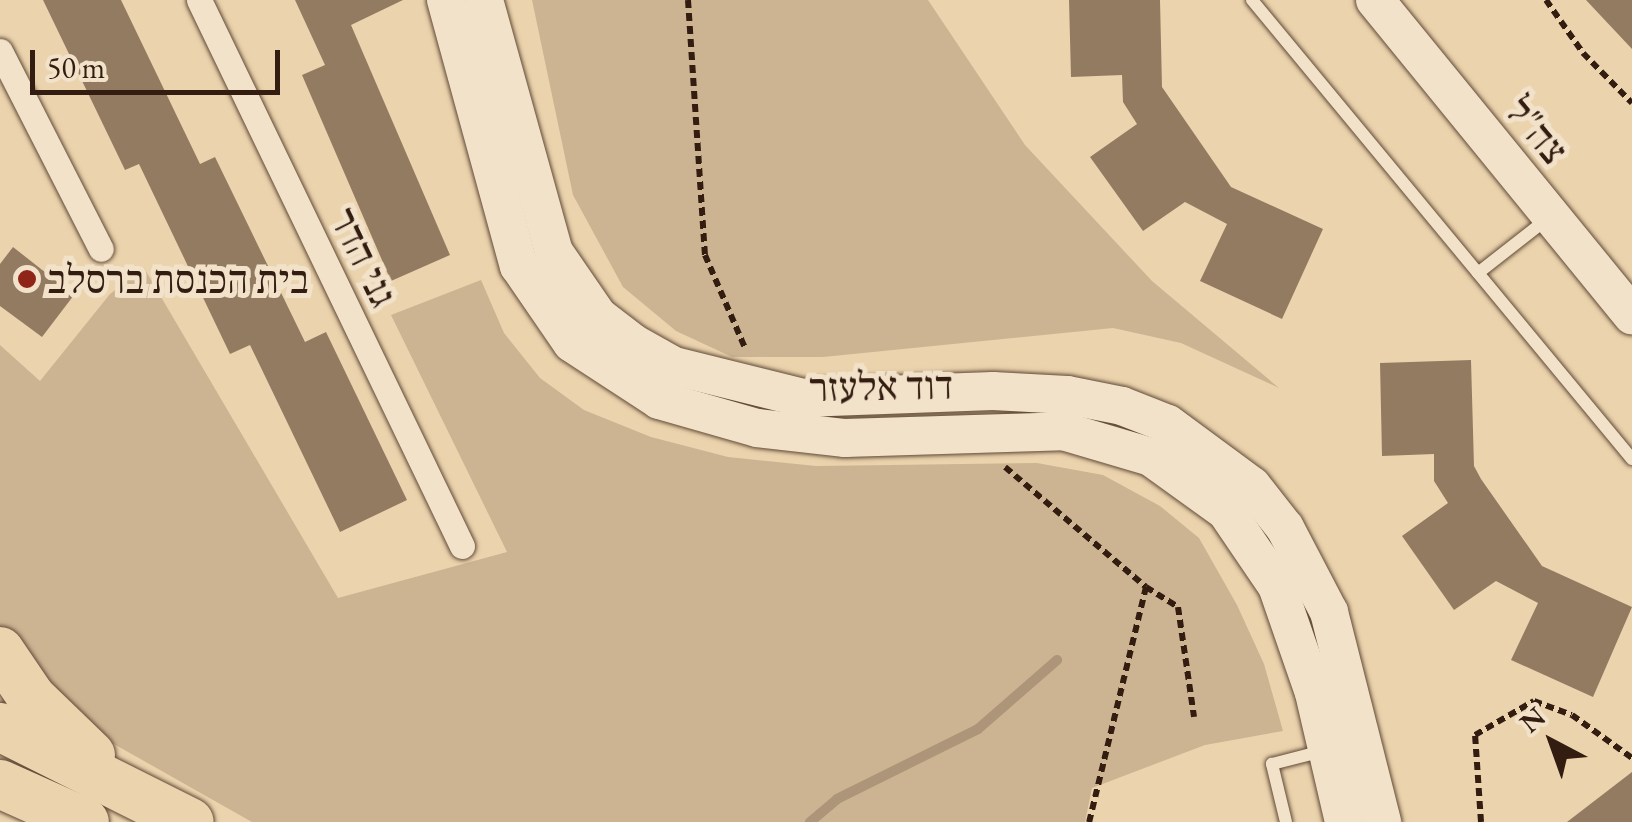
<!DOCTYPE html>
<html>
<head>
<meta charset="utf-8">
<style>
	body { margin:0 }
	#map { position:relative; width:1632px; height:822px; overflow:hidden; background:#ebd3ad; font-family:"EB Garamond","Frank Ruhl Libre",serif }
	div>[style] { position:absolute }
	.green>* { inset:0; background:#ccb492 }
	.stream>* { height:10px; margin:-5px; padding:0 5px; transform-origin:5px; border-radius:5px; background:#ac9578 }
	.building>* { inset:0; background:#937b62 }
	.path>* { height:6px; margin-top:-3px; transform-origin:0; background:repeating-linear-gradient(90deg,#331c10 0 8px,transparent 0 13px) }
	.roads { filter:drop-shadow(0 0 2px #614a37) drop-shadow(0 0 2px #614a37) }
	.lane>* { height:12px; margin:-6px; padding:0 6px; transform-origin:6px; border-radius:6px; background:#f2e2ca }
	.street>* { height:25px; margin:-12.5px; padding:0 12.5px; transform-origin:12.5px; border-radius:12.5px; background:#f2e2ca }
	.secondary>* { height:38px; margin:-19px; padding:0 19px; transform-origin:19px; border-radius:19px; background:#f2e2ca }
	.highway>* { height:48px; margin:-24px; padding:0 24px; transform-origin:24px; border-radius:24px; background:#ebd3ad }
	.dots>* { width:28px; height:28px; translate:-50% -50%; box-sizing:border-box; border:5px solid #f2e2ca; border-radius:50% }
	span { translate:-50% -50%; white-space:nowrap; text-align:center; line-height:1.15; -webkit-text-stroke:10px #f2e2ca; paint-order:stroke }
	.street-label { font-size:40px; color:#331c10 }
	.poi-label { font-size:40px; color:#331c10 }
	.left { translate:0 -50%; text-align:left }
	.north { position:absolute; left:1502px; top:692px; width:100px; height:100px; -webkit-text-stroke:8px #f2e2ca; paint-order:stroke; rotate:319deg; font-size:28px; font-weight:700; line-height:40px; text-align:center; color:#331c10 }
	.north::after { content:''; display:block; margin:auto; width:35px; height:45px; background:#331c10; clip-path:polygon(50% 0,100% 100%,50% 72%,0 100%) }
	.scale { position:absolute; left:30px; top:50px; width:250px; height:45px; box-sizing:border-box; border:5px solid #331c10; border-top:0; padding-left:12px; font-size:30px; line-height:35px; white-space:nowrap; color:#331c10; -webkit-text-stroke:8px #f2e2ca; paint-order:stroke }
</style>
</head>
<body>
<div id="map">
	<div class="green">
		<i style="clip-path:polygon(532px 0,928px 0,1025px 145px,1152px 281px,1279px 388px,1181px 343px,1113px 328px,823px 357px,732px 357px,676px 331px,623px 287px,573px 195px)"></i>
		<i style="clip-path:polygon(144px 268px,338px 598px,507px 552px,391px 315px,481px 280px,504px 333px,540px 378px,584px 410px,651px 437px,728px 457px,816px 466px,1037px 463px,1103px 475px,1160px 506px,1199px 538px,1237px 605px,1264px 664px,1283px 731px,1205px 745px,1092px 788px,1085px 822px,252px 822px,36px 700px,0 672px,0 345px,40px 381px,110px 294px)"></i>
	</div>
	<div class="stream">
		<i style="left:810px;top:822px;width:35px;rotate:-40deg"></i>
		<i style="left:837px;top:799px;width:157px;rotate:-26.4deg"></i>
		<i style="left:978px;top:729px;width:105px;rotate:-41.1deg"></i>
	</div>
	<div class="building">
		<i style="clip-path:polygon(43px 0,121px 0,200px 164px,215px 157px,305px 342px,326px 332px,407px 500px,340px 532px,250px 345px,230px 354px,139px 164px,125px 170px)"></i>
		<i style="clip-path:polygon(295px 0,403px 0,351px 25px,450px 255px,391px 281px,302px 75px,325px 65px)"></i>
		<i style="clip-path:polygon(1069px 0,1160px 0,1162px 87px,1231px 187px,1323px 229px,1282px 319px,1200px 281px,1227px 224px,1185px 202px,1143px 231px,1090px 157px,1137px 124px,1123px 102px,1122px 75px,1071px 77px)"></i>
		<i style="clip-path:polygon(1586px 0,1632px 0,1632px 49px)"></i>
		<i style="clip-path:polygon(13px 247px,74px 295px,42px 337px,0 306px,0 264px)"></i>
		<i style="clip-path:polygon(1471px 360px,1474px 466px,1481px 479px,1542px 566px,1632px 607px,1593px 697px,1511px 660px,1538px 603px,1496px 581px,1454px 610px,1402px 536px,1448px 503px,1434px 481px,1434px 454px,1382px 456px,1380px 363px)"></i>
		<i style="clip-path:polygon(1632px 772px,1632px 822px,1567px 822px)"></i>
	</div>
	<div class="path">
		<i style="left:688px;top:0;width:256px;rotate:86.2deg"></i>
		<i style="left:705px;top:255px;width:103px;rotate:66.7deg"></i>
		<i style="left:1546px;top:0;width:65px;rotate:55.1deg"></i>
		<i style="left:1583px;top:53px;width:70px;rotate:45.6deg"></i>
		<i style="left:1005px;top:467px;width:185px;rotate:40.4deg"></i>
		<i style="left:1146px;top:587px;width:242px;rotate:103.6deg"></i>
		<i style="left:1146px;top:587px;width:38px;rotate:32deg"></i>
		<i style="left:1178px;top:607px;width:111px;rotate:81.7deg"></i>
		<i style="left:1481px;top:822px;width:87px;rotate:-93.9deg"></i>
		<i style="left:1475px;top:735px;width:68px;rotate:-30deg"></i>
		<i style="left:1534px;top:701px;width:40px;rotate:20.2deg"></i>
		<i style="left:1572px;top:715px;width:74px;rotate:35.6deg"></i>
	</div>
	<div class="roads">
		<div class="lane">
			<i style="left:1252px;top:0;width:596px;rotate:50.38deg"></i>
			<i style="left:1478px;top:273px;width:88px;rotate:-38deg"></i>
			<i style="left:1286px;top:822px;width:60px;rotate:-103.6deg"></i>
			<i style="left:1272px;top:764px;width:53px;rotate:-14.3deg"></i>
		</div>
		<div class="street">
			<i style="left:199px;top:0;width:606px;rotate:64.28deg"></i>
			<i style="left:0;top:51px;width:222px;rotate:63deg"></i>
		</div>
		<div class="secondary">
			<i style="left:446px;top:0;width:276px;rotate:74.7deg"></i>
			<i style="left:519px;top:266px;width:93px;rotate:55.5deg"></i>
			<i style="left:572px;top:343px;width:104px;rotate:33.2deg"></i>
			<i style="left:659px;top:400px;width:102px;rotate:15.9deg"></i>
			<i style="left:757px;top:428px;width:89px;rotate:6.5deg"></i>
			<i style="left:845px;top:438px;width:218px;rotate:-1.8deg"></i>
			<i style="left:1063px;top:431px;width:92px;rotate:16.5deg"></i>
			<i style="left:1151px;top:457px;width:92px;rotate:35.8deg"></i>
			<i style="left:1226px;top:511px;width:91px;rotate:55.8deg"></i>
			<i style="left:1277px;top:586px;width:113px;rotate:70.9deg"></i>
			<i style="left:1314px;top:693px;width:132px;rotate:76.9deg"></i>
			<i style="left:484px;top:0;width:262px;rotate:74.5deg"></i>
			<i style="left:554px;top:252px;width:78px;rotate:55.5deg"></i>
			<i style="left:598px;top:316px;width:44px;rotate:37.6deg"></i>
			<i style="left:633px;top:343px;width:47px;rotate:29.3deg"></i>
			<i style="left:674px;top:366px;width:133px;rotate:13.9deg"></i>
			<i style="left:803px;top:398px;width:190px;rotate:-2.1deg"></i>
			<i style="left:993px;top:391px;width:74px;rotate:3.1deg"></i>
			<i style="left:1067px;top:395px;width:56px;rotate:11.3deg"></i>
			<i style="left:1122px;top:406px;width:49px;rotate:21.4deg"></i>
			<i style="left:1168px;top:424px;width:104px;rotate:36.4deg"></i>
			<i style="left:1252px;top:486px;width:53px;rotate:51.8deg"></i>
			<i style="left:1285px;top:528px;width:95px;rotate:62.4deg"></i>
			<i style="left:1329px;top:612px;width:217px;rotate:75.8deg"></i>
			<i style="left:1375px;top:0;width:407px;rotate:50.8deg"></i>
		</div>
		<div class="highway">
			<i style="left:0;top:651px;width:57px;rotate:55.8deg"></i>
			<i style="left:32px;top:698px;width:82px;rotate:44deg"></i>
			<i style="left:0;top:727px;width:212px;rotate:26.6deg"></i>
			<i style="left:0;top:784px;width:93px;rotate:24.1deg"></i>
		</div>
	</div>
	<div class="dots">
		<i style="left:27px;top:279px;background:#8f2418"></i>
	</div>
	<div class="street-label">
		<span style="left:1537px;top:130px;rotate:50deg">צה"ל</span>
		<span style="left:364px;top:257px;rotate:64deg">גני הדר</span>
		<span style="left:881px;top:386px;rotate:-1deg">דוד אלעזר</span>
	</div>
	<div class="poi-label">
		<span class="left" style="left:47px;top:279px">בית הכנסת ברסלב</span>
	</div>
	<div class="north">N</div>
	<div class="scale">50 m</div>
</div>
</body>
</html>
